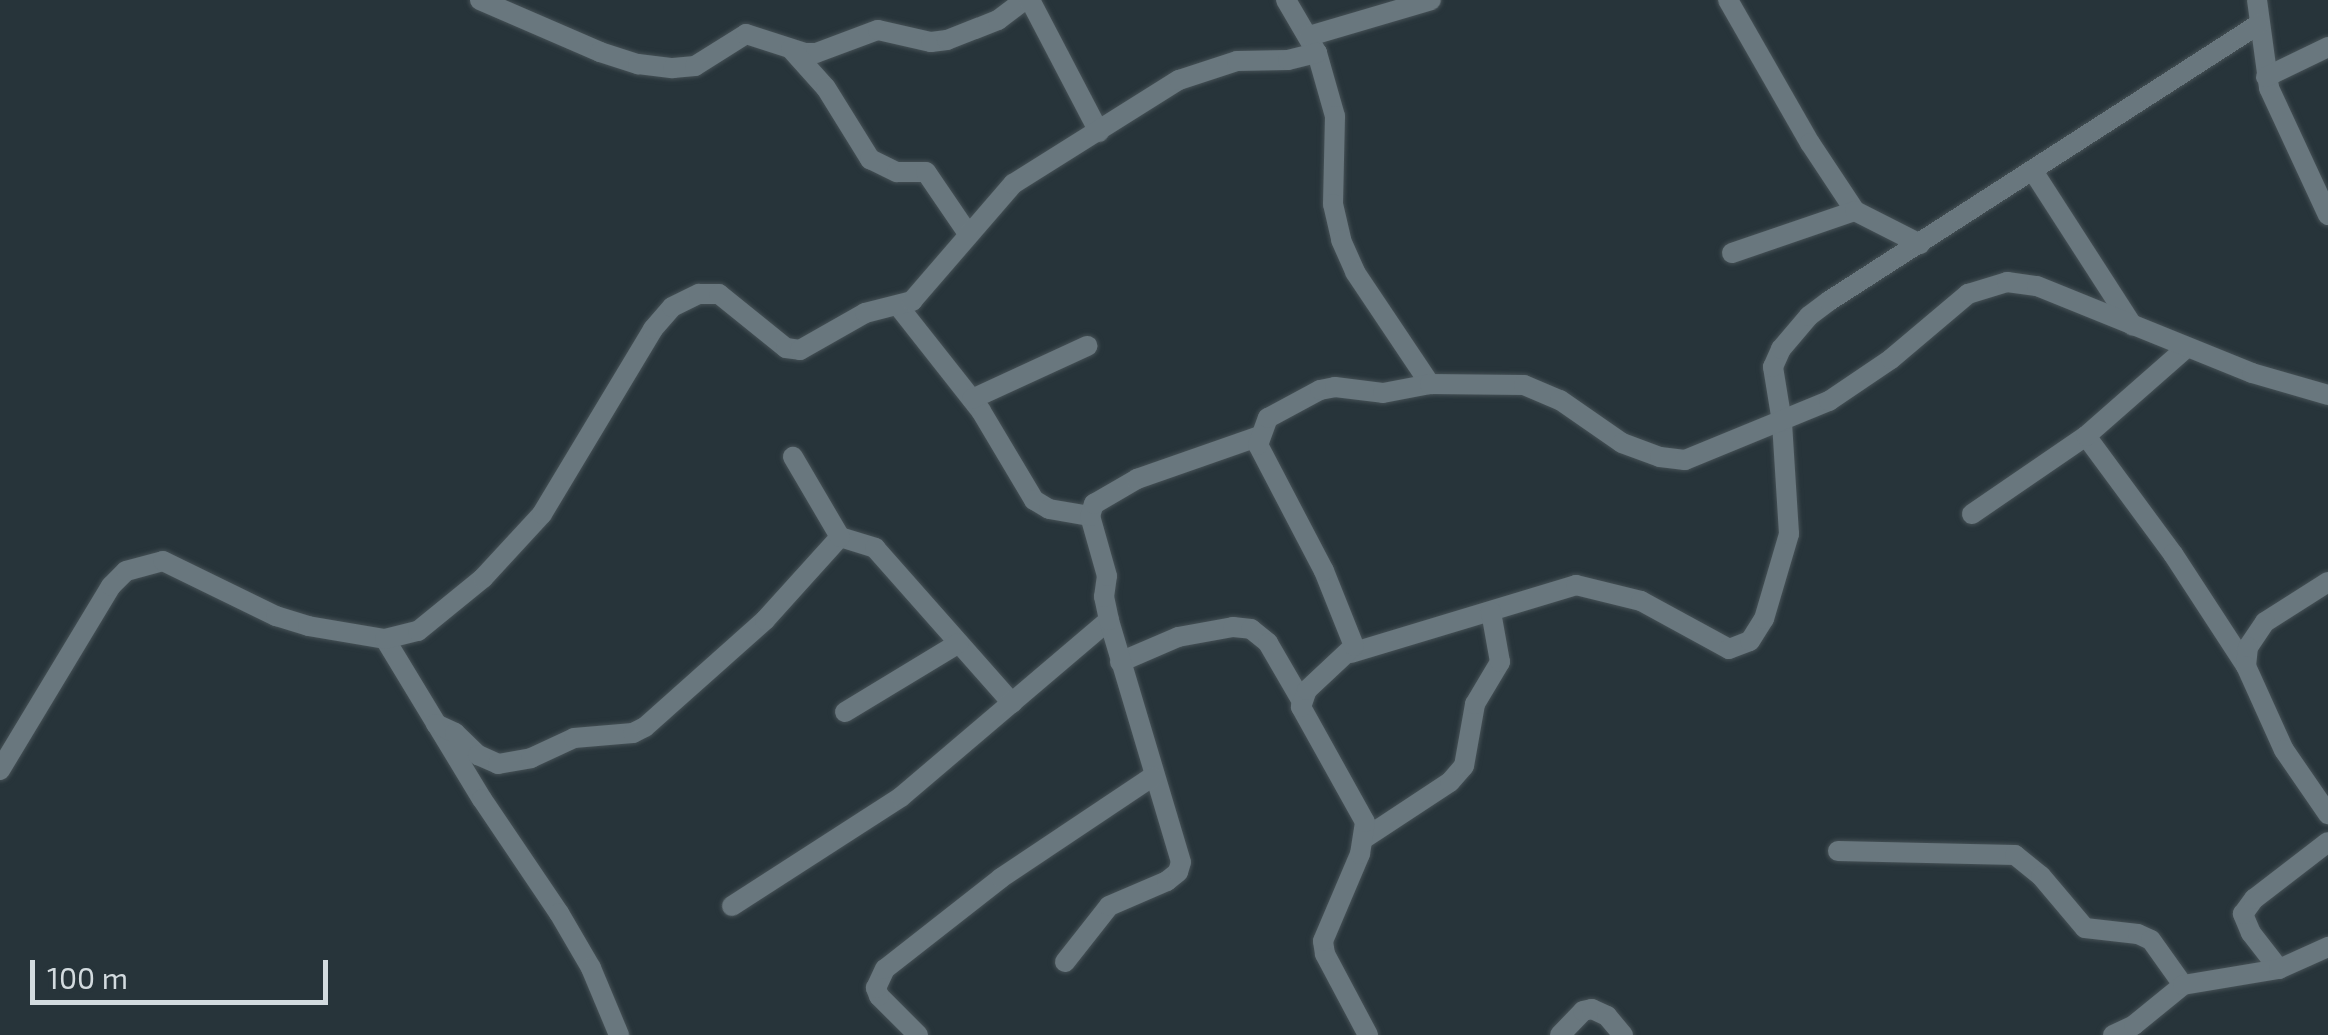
<!DOCTYPE html>
<html>
<head>
<meta charset="utf-8">
<style>
	body { margin:0 }
	#map { position:relative; width:2328px; height:1035px; overflow:hidden; background:#27343a; font-family:"Exo 2",sans-serif }
	div>[style] { position:absolute }
	.roads { filter:drop-shadow(0 0 2px #465156) drop-shadow(0 0 2px #465156) }
	.street>* { height:20px; margin:-10px; padding:0 10px; transform-origin:10px; border-radius:10px; background:#69777e }
	span { translate:-50% -50%; white-space:nowrap; text-align:center; line-height:1.15; -webkit-text-stroke:10px #27343a; paint-order:stroke }
	.scale { position:absolute; left:30px; top:960px; width:298px; height:45px; box-sizing:border-box; border:5px solid #d3dbdf; border-top:0; padding-left:12px; font-size:30px; line-height:35px; white-space:nowrap; color:#d3dbdf; -webkit-text-stroke:8px #27343a; paint-order:stroke }
</style>
</head>
<body>
<div id="map">
	<div class="roads">
		<div class="street">
			<i style="left:480px;top:0;width:131px;rotate:23.4deg"></i>
			<i style="left:600px;top:52px;width:40px;rotate:18deg"></i>
			<i style="left:638px;top:64px;width:35px;rotate:7deg"></i>
			<i style="left:673px;top:68px;width:22px;rotate:-5deg"></i>
			<i style="left:695px;top:66px;width:60px;rotate:-32.1deg"></i>
			<i style="left:746px;top:34px;width:62px;rotate:17.9deg"></i>
			<i style="left:805px;top:53px;width:11px"></i>
			<i style="left:816px;top:53px;width:66px;rotate:-20.4deg"></i>
			<i style="left:878px;top:30px;width:54px;rotate:12.8deg"></i>
			<i style="left:931px;top:42px;width:16px;rotate:-7deg"></i>
			<i style="left:947px;top:40px;width:55px;rotate:-21.4deg"></i>
			<i style="left:998px;top:20px;width:34px;rotate:-37deg"></i>
			<i style="left:1030px;top:0;width:149px;rotate:62.4deg"></i>
			<i style="left:1286px;top:0;width:61px;rotate:59.7deg"></i>
			<i style="left:1317px;top:53px;width:66px;rotate:74.1deg"></i>
			<i style="left:1335px;top:116px;width:88px;rotate:91.3deg"></i>
			<i style="left:1333px;top:204px;width:37px;rotate:77deg"></i>
			<i style="left:1341px;top:240px;width:35px;rotate:66deg"></i>
			<i style="left:1355px;top:272px;width:135px;rotate:56.2deg"></i>
			<i style="left:1728px;top:0;width:165px;rotate:60.2deg"></i>
			<i style="left:1810px;top:143px;width:82px;rotate:56.5deg"></i>
			<i style="left:2257px;top:0;width:89px;rotate:82.2deg"></i>
			<i style="left:2269px;top:88px;width:140px;rotate:65.1deg"></i>
			<i style="left:1309px;top:36px;width:127px;rotate:-16.4deg"></i>
			<i style="left:791px;top:49px;width:52px;rotate:48.1deg"></i>
			<i style="left:826px;top:88px;width:84px;rotate:58.2deg"></i>
			<i style="left:870px;top:159px;width:30px;rotate:26deg"></i>
			<i style="left:897px;top:172px;width:29px"></i>
			<i style="left:926px;top:172px;width:76px;rotate:55.7deg"></i>
			<i style="left:2266px;top:77px;width:69px;rotate:-25.8deg"></i>
			<i style="left:2033px;top:171px;width:184px;rotate:57.2deg"></i>
			<i style="left:1732px;top:253px;width:130px;rotate:-18.9deg"></i>
			<i style="left:1855px;top:211px;width:73px;rotate:26.9deg"></i>
			<i style="left:899px;top:307px;width:132px;rotate:51.7deg"></i>
			<i style="left:981px;top:411px;width:104px;rotate:59.2deg"></i>
			<i style="left:1034px;top:500px;width:17px;rotate:31deg"></i>
			<i style="left:1049px;top:509px;width:42px;rotate:9.7deg"></i>
			<i style="left:972px;top:399px;width:127px;rotate:-24.7deg"></i>
			<i style="left:2086px;top:436px;width:147px;rotate:53.6deg"></i>
			<i style="left:2173px;top:554px;width:134px;rotate:56.9deg"></i>
			<i style="left:1972px;top:514px;width:138px;rotate:-34.4deg"></i>
			<i style="left:2086px;top:436px;width:133px;rotate:-41.3deg"></i>
			<i style="left:840px;top:537px;width:37px;rotate:17deg"></i>
			<i style="left:875px;top:548px;width:207px;rotate:48.5deg"></i>
			<i style="left:2328px;top:582px;width:75px;rotate:147.6deg"></i>
			<i style="left:2265px;top:622px;width:30px;rotate:124deg"></i>
			<i style="left:2248px;top:647px;width:19px;rotate:96deg"></i>
			<i style="left:2246px;top:666px;width:92px;rotate:65.7deg"></i>
			<i style="left:2284px;top:750px;width:78px;rotate:55.5deg"></i>
			<i style="left:385px;top:639px;width:187px;rotate:58.8deg"></i>
			<i style="left:482px;top:799px;width:138px;rotate:56deg"></i>
			<i style="left:559px;top:913px;width:64px;rotate:59.8deg"></i>
			<i style="left:591px;top:968px;width:73px;rotate:67.3deg"></i>
			<i style="left:1351px;top:653px;width:235px;rotate:-16.8deg"></i>
			<i style="left:1576px;top:585px;width:67px;rotate:13.8deg"></i>
			<i style="left:1641px;top:601px;width:100px;rotate:28.6deg"></i>
			<i style="left:1729px;top:649px;width:22px;rotate:-21deg"></i>
			<i style="left:1750px;top:641px;width:26px;rotate:-58deg"></i>
			<i style="left:1764px;top:619px;width:89px;rotate:-73.6deg"></i>
			<i style="left:1789px;top:534px;width:112px;rotate:-93.6deg"></i>
			<i style="left:1782px;top:422px;width:56px;rotate:-99.3deg"></i>
			<i style="left:1773px;top:367px;width:20px;rotate:-66deg"></i>
			<i style="left:1781px;top:349px;width:43px;rotate:-49.7deg"></i>
			<i style="left:1809px;top:316px;width:25px;rotate:-37deg"></i>
			<i style="left:1829px;top:301px;width:511px;rotate:-32.79deg"></i>
			<i style="left:1120px;top:662px;width:63px;rotate:-23.3deg"></i>
			<i style="left:1178px;top:637px;width:56px;rotate:-10.3deg"></i>
			<i style="left:1233px;top:627px;width:18px;rotate:6deg"></i>
			<i style="left:1251px;top:629px;width:22px;rotate:39deg"></i>
			<i style="left:1268px;top:643px;width:66px;rotate:59.9deg"></i>
			<i style="left:845px;top:712px;width:133px;rotate:-31.2deg"></i>
			<i style="left:436px;top:724px;width:21px;rotate:25deg"></i>
			<i style="left:455px;top:733px;width:32px;rotate:44deg"></i>
			<i style="left:478px;top:755px;width:22px;rotate:24deg"></i>
			<i style="left:498px;top:764px;width:34px;rotate:-10deg"></i>
			<i style="left:531px;top:758px;width:47px;rotate:-24.9deg"></i>
			<i style="left:574px;top:738px;width:59px;rotate:-4.8deg"></i>
			<i style="left:633px;top:733px;width:13px;rotate:-27deg"></i>
			<i style="left:645px;top:727px;width:161px;rotate:-41.7deg"></i>
			<i style="left:765px;top:620px;width:112px;rotate:-47.9deg"></i>
			<i style="left:840px;top:537px;width:93px;rotate:-120.4deg"></i>
			<i style="left:0;top:770px;width:215px;rotate:-58.9deg"></i>
			<i style="left:111px;top:586px;width:21px;rotate:-45deg"></i>
			<i style="left:126px;top:571px;width:38px;rotate:-15deg"></i>
			<i style="left:163px;top:561px;width:126px;rotate:26deg"></i>
			<i style="left:276px;top:616px;width:34px;rotate:17deg"></i>
			<i style="left:308px;top:626px;width:78px;rotate:9.6deg"></i>
			<i style="left:385px;top:639px;width:34px;rotate:-14deg"></i>
			<i style="left:418px;top:631px;width:84px;rotate:-39.2deg"></i>
			<i style="left:483px;top:578px;width:87px;rotate:-47.3deg"></i>
			<i style="left:542px;top:514px;width:216px;rotate:-59deg"></i>
			<i style="left:653px;top:329px;width:29px;rotate:-49deg"></i>
			<i style="left:672px;top:307px;width:30px;rotate:-26deg"></i>
			<i style="left:699px;top:294px;width:20px"></i>
			<i style="left:719px;top:294px;width:86px;rotate:38.9deg"></i>
			<i style="left:786px;top:348px;width:14px;rotate:8deg"></i>
			<i style="left:800px;top:350px;width:75px;rotate:-29.6deg"></i>
			<i style="left:865px;top:313px;width:49px;rotate:-14.3deg"></i>
			<i style="left:912px;top:301px;width:155px;rotate:-49.2deg"></i>
			<i style="left:1013px;top:184px;width:196px;rotate:-32.1deg"></i>
			<i style="left:1179px;top:80px;width:61px;rotate:-18.1deg"></i>
			<i style="left:1237px;top:61px;width:51px;rotate:-1.1deg"></i>
			<i style="left:1288px;top:60px;width:30px;rotate:-14deg"></i>
			<i style="left:1365px;top:838px;width:102px;rotate:-33.4deg"></i>
			<i style="left:1450px;top:782px;width:21px;rotate:-49deg"></i>
			<i style="left:1464px;top:766px;width:63px;rotate:-79.9deg"></i>
			<i style="left:1475px;top:704px;width:49px;rotate:-59.2deg"></i>
			<i style="left:1500px;top:662px;width:51px;rotate:-100.2deg"></i>
			<i style="left:1838px;top:851px;width:177px;rotate:1.3deg"></i>
			<i style="left:2015px;top:855px;width:33px;rotate:39deg"></i>
			<i style="left:2041px;top:876px;width:68px;rotate:49.8deg"></i>
			<i style="left:2085px;top:928px;width:53px;rotate:6.5deg"></i>
			<i style="left:2138px;top:934px;width:14px;rotate:25deg"></i>
			<i style="left:2151px;top:940px;width:55px;rotate:54.6deg"></i>
			<i style="left:732px;top:906px;width:201px;rotate:-32.8deg"></i>
			<i style="left:901px;top:797px;width:273px;rotate:-40.4deg"></i>
			<i style="left:1065px;top:962px;width:71px;rotate:-51.8deg"></i>
			<i style="left:1109px;top:906px;width:63px;rotate:-23.3deg"></i>
			<i style="left:1167px;top:881px;width:14px;rotate:-39deg"></i>
			<i style="left:1178px;top:872px;width:10px;rotate:-73deg"></i>
			<i style="left:1181px;top:862px;width:252px;rotate:-106.6deg"></i>
			<i style="left:1109px;top:620px;width:24px;rotate:-102deg"></i>
			<i style="left:1104px;top:597px;width:21px;rotate:-82deg"></i>
			<i style="left:1107px;top:576px;width:62px;rotate:-105.8deg"></i>
			<i style="left:1090px;top:516px;width:13px;rotate:-72deg"></i>
			<i style="left:1094px;top:504px;width:50px;rotate:-30.2deg"></i>
			<i style="left:1137px;top:479px;width:127px;rotate:-19.3deg"></i>
			<i style="left:2279px;top:969px;width:46px;rotate:-127.9deg"></i>
			<i style="left:2251px;top:933px;width:21px;rotate:-113deg"></i>
			<i style="left:2243px;top:914px;width:19px;rotate:-54deg"></i>
			<i style="left:2254px;top:899px;width:93px;rotate:-37.6deg"></i>
			<i style="left:918px;top:1035px;width:55px;rotate:-135deg"></i>
			<i style="left:879px;top:996px;width:9px;rotate:-111deg"></i>
			<i style="left:876px;top:988px;width:21px;rotate:-65deg"></i>
			<i style="left:885px;top:969px;width:147px;rotate:-38.1deg"></i>
			<i style="left:1001px;top:878px;width:182px;rotate:-33.8deg"></i>
			<i style="left:1368px;top:1035px;width:92px;rotate:-118deg"></i>
			<i style="left:1325px;top:954px;width:13px;rotate:-99deg"></i>
			<i style="left:1323px;top:941px;width:95px;rotate:-67deg"></i>
			<i style="left:1360px;top:854px;width:32px;rotate:-81deg"></i>
			<i style="left:1365px;top:822px;width:132px;rotate:-119.1deg"></i>
			<i style="left:1301px;top:707px;width:18px;rotate:-71deg"></i>
			<i style="left:1307px;top:690px;width:64px;rotate:-43.1deg"></i>
			<i style="left:1354px;top:646px;width:81px;rotate:-111.8deg"></i>
			<i style="left:1324px;top:571px;width:142px;rotate:-117.6deg"></i>
			<i style="left:1258px;top:445px;width:29px;rotate:-70deg"></i>
			<i style="left:1268px;top:418px;width:59px;rotate:-28.3deg"></i>
			<i style="left:1320px;top:390px;width:15px;rotate:-11deg"></i>
			<i style="left:1335px;top:387px;width:48px;rotate:7.1deg"></i>
			<i style="left:1383px;top:393px;width:48px;rotate:-10.8deg"></i>
			<i style="left:1430px;top:384px;width:94px;rotate:0.6deg"></i>
			<i style="left:1524px;top:385px;width:39px;rotate:23deg"></i>
			<i style="left:1560px;top:400px;width:75px;rotate:34.7deg"></i>
			<i style="left:1622px;top:443px;width:40px;rotate:20.2deg"></i>
			<i style="left:1660px;top:457px;width:25px;rotate:7deg"></i>
			<i style="left:1685px;top:460px;width:156px;rotate:-22.3deg"></i>
			<i style="left:1829px;top:401px;width:75px;rotate:-34.1deg"></i>
			<i style="left:1891px;top:359px;width:101px;rotate:-40.2deg"></i>
			<i style="left:1968px;top:294px;width:41px;rotate:-17.1deg"></i>
			<i style="left:2007px;top:282px;width:30px;rotate:8deg"></i>
			<i style="left:2037px;top:286px;width:232px;rotate:22deg"></i>
			<i style="left:2252px;top:373px;width:79px;rotate:16.1deg"></i>
			<i style="left:1560px;top:1035px;width:33px;rotate:-46deg"></i>
			<i style="left:1583px;top:1011px;width:9px;rotate:-13deg"></i>
			<i style="left:1592px;top:1009px;width:17px;rotate:25deg"></i>
			<i style="left:1607px;top:1016px;width:25px;rotate:50deg"></i>
			<i style="left:2113px;top:1035px;width:23px;rotate:-25deg"></i>
			<i style="left:2134px;top:1025px;width:63px;rotate:-39.2deg"></i>
			<i style="left:2183px;top:985px;width:97px;rotate:-9.5deg"></i>
			<i style="left:2279px;top:969px;width:54px;rotate:-24.2deg"></i>
		</div>
	</div>
	<div class="scale">100 m</div>
</div>
</body>
</html>
